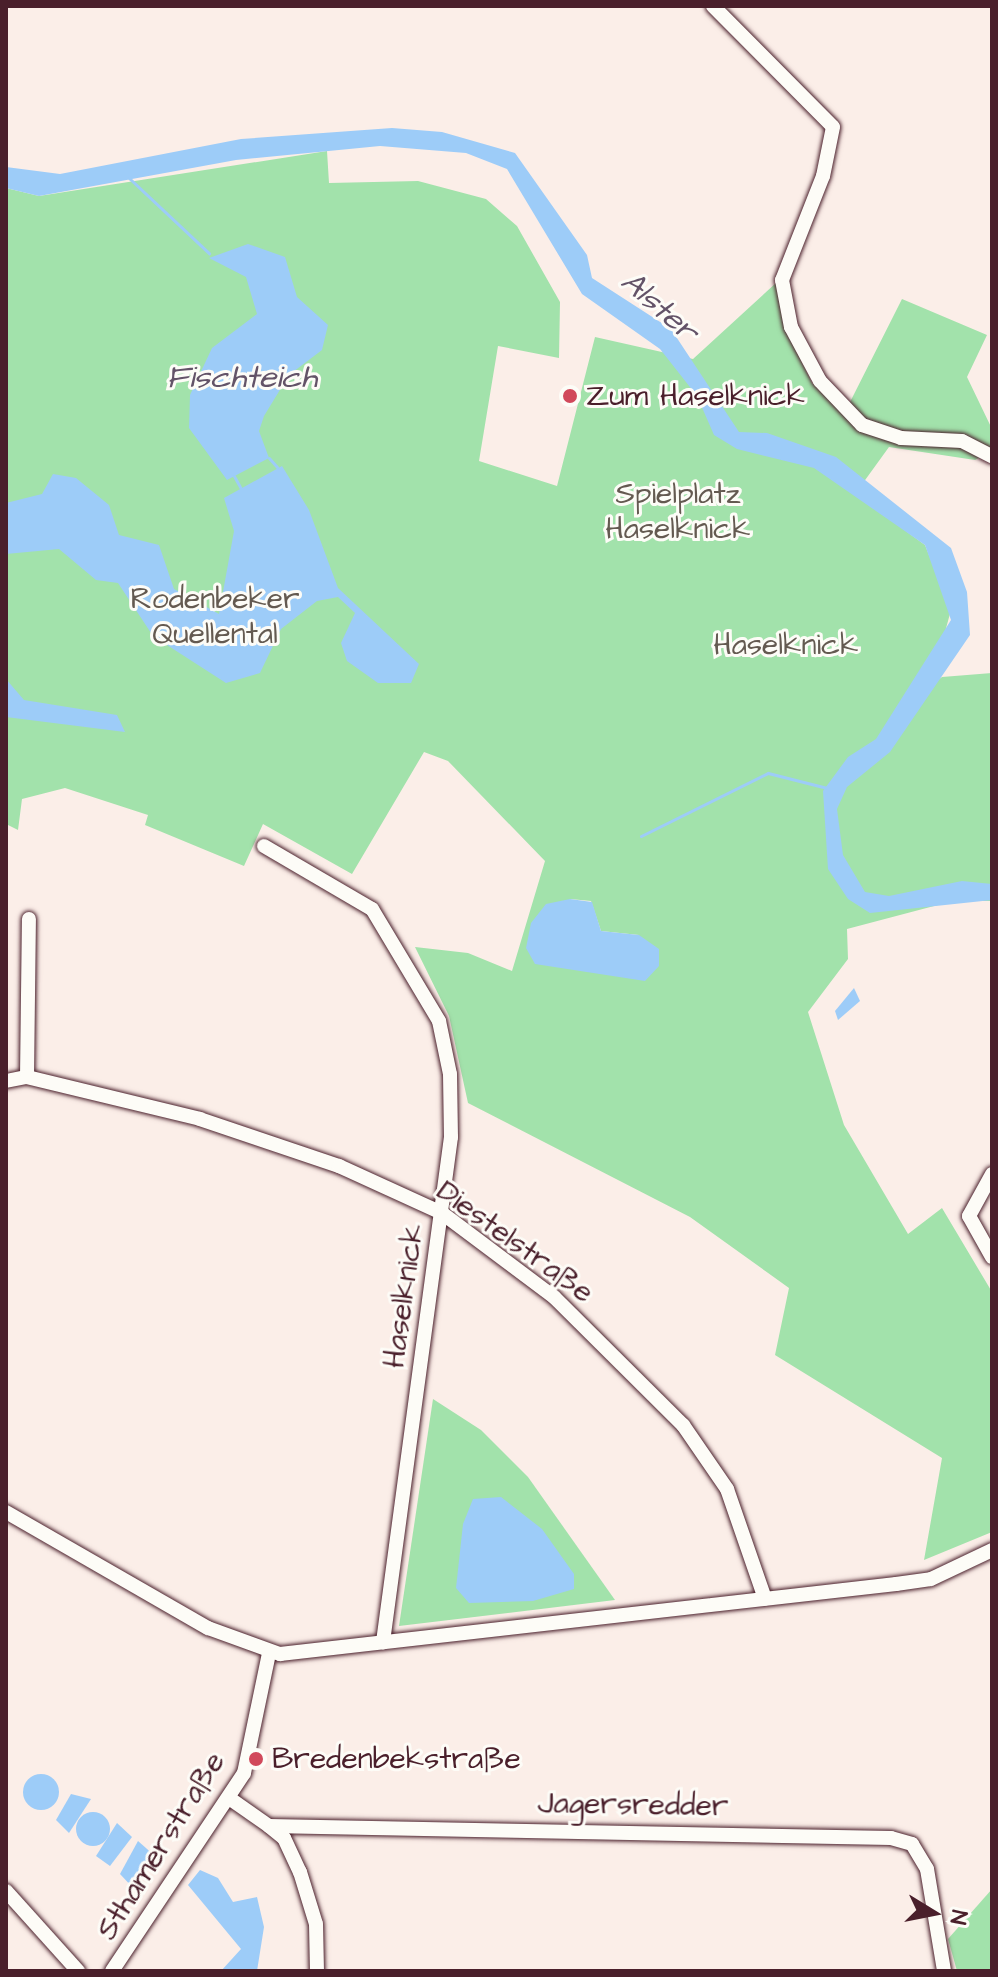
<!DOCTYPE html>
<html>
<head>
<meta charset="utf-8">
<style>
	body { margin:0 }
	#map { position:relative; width:998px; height:1977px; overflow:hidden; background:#fbeee8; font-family:"Architects Daughter",sans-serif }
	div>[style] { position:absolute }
	.green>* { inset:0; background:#a2e2ab }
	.water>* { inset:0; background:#9dccf8 }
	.round { border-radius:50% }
	.stream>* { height:3px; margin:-1.5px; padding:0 1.5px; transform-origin:1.5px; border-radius:1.5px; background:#9dccf8 }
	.roads { filter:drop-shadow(0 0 2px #4a1f2b) drop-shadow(0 0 2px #4a1f2b) }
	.minor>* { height:14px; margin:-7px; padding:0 7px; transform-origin:7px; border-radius:7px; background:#fdfcf7 }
	.dots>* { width:22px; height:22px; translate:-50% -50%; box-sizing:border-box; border:4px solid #fdfcf7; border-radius:50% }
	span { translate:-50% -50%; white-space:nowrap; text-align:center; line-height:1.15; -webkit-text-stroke:6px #fdfcf7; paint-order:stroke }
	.poi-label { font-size:30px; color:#4a1f2b }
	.left { translate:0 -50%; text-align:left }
	.park-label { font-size:30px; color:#645a51 }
	.street-label { font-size:30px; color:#4a1f2b }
	.water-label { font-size:32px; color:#635368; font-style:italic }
	.frame { position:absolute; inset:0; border:8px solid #4a1f2b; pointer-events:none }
	.north { position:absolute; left:894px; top:1873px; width:80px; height:80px; -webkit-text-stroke:6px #fdfcf7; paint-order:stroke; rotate:100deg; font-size:22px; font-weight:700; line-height:32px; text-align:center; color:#4a1f2b }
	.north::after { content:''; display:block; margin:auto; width:28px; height:36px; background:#4a1f2b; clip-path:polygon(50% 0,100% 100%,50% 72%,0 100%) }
</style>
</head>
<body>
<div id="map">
	<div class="green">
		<i style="clip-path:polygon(evenodd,327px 151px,329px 183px,418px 181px,486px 199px,517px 226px,560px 302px,559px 358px,498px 346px,479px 461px,557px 486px,595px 337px,693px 359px,777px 282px,786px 330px,812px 383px,844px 414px,902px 299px,987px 335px,967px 377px,992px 429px,992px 451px,975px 460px,889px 447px,855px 494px,925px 545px,951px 610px,945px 632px,893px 714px,942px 677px,992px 673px,992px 901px,953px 901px,847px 929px,848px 959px,808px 1012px,844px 1125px,908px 1234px,942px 1208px,992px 1292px,992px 1532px,924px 1560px,942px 1458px,775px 1355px,789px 1288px,690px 1217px,468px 1103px,449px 1016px,415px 947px,468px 953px,512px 971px,545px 861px,448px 761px,424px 752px,352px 874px,263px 824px,244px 866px,145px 825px,148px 815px,65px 788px,22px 799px,18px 830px,6px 824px,6px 188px,39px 196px,327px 151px,570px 899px,591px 901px,601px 931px,639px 935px,535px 964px,570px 899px)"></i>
		<i style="clip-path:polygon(433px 1399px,481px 1430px,528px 1477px,615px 1600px,399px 1626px)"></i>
		<i style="clip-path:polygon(992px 1889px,992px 1971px,957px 1971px,948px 1939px)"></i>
	</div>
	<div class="water">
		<i style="clip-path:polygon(392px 128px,442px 132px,515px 153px,587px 255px,592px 278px,671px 329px,739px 432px,767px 433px,836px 457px,951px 548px,967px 592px,970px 635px,890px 752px,847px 787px,837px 809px,843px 855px,865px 892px,889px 896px,962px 881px,992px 884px,992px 900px,870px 913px,848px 899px,828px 869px,823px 791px,848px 757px,876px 739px,951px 620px,925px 545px,814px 468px,737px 449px,714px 435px,697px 396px,660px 349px,582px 294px,507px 169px,466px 153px,380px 146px,236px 160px,39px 196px,6px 188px,6px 167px,60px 174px,241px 139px)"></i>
		<i style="clip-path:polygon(248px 244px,285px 257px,297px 297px,328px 325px,322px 350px,289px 375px,264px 416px,259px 431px,269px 458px,227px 480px,189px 428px,190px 395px,212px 348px,257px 314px,246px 277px,209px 258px)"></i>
		<i style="clip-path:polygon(282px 466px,309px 510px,338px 588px,419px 664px,411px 683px,378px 683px,347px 661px,341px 643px,355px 613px,338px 597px,317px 601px,281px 629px,260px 673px,226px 683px,153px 636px,118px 583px,96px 580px,59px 549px,6px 554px,6px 503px,42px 494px,53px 474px,76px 478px,109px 505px,119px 535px,159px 545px,174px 589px,219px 614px,234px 531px,224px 498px)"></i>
		<i style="clip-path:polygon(6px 679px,24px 700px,117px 715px,125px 732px,6px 717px)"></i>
		<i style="clip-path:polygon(570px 899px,592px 902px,601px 931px,639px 935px,659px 949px,659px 966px,645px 981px,535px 964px,526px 948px,531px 923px,546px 904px)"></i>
		<i style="clip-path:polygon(854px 988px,860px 1001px,838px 1020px,835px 1011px)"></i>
		<i style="clip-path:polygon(501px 1497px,542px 1529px,574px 1574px,574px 1589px,533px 1601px,469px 1603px,456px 1588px,463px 1524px,473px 1499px)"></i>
		<i class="round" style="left:23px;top:1774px;width:36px;height:36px"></i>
		<i style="clip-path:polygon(71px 1794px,91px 1799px,69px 1833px,56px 1820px)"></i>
		<i class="round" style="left:76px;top:1812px;width:34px;height:34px"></i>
		<i style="clip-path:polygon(117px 1823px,132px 1837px,110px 1866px,96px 1856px)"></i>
		<i style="clip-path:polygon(138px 1841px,155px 1856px,135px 1890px,120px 1874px)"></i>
		<i style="clip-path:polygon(200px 1870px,218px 1878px,233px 1902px,257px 1897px,264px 1927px,257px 1971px,221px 1971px,241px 1949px,188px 1885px)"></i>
	</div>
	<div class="stream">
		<i style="left:129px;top:178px;width:110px;rotate:43.2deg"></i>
		<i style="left:269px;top:458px;width:12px;rotate:48deg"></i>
		<i style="left:234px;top:476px;width:13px;rotate:61deg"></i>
		<i style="left:641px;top:836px;width:142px;rotate:-26.4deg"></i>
		<i style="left:768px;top:773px;width:61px;rotate:14.3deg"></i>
	</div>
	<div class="roads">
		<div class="minor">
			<i style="left:713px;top:6px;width:170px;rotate:45.2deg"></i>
			<i style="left:833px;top:127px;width:50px;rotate:101.5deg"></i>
			<i style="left:823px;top:176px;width:112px;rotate:111.5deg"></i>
			<i style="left:782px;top:280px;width:48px;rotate:79.2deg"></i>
			<i style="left:791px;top:327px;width:61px;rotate:61.8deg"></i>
			<i style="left:820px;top:381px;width:61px;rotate:46.3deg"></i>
			<i style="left:862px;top:425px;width:41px;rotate:18.4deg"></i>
			<i style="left:901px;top:438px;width:61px;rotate:2.8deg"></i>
			<i style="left:962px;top:441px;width:34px;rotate:27deg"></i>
			<i style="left:264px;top:846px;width:125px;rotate:30.3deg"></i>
			<i style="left:372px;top:909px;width:131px;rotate:59.1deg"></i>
			<i style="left:439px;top:1021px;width:54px;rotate:78.3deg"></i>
			<i style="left:450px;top:1074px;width:63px;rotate:89.1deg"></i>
			<i style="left:451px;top:1137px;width:510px;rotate:97.67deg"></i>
			<i style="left:27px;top:1077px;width:158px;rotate:-89.3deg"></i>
			<i style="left:6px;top:1081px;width:21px;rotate:-11deg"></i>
			<i style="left:27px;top:1077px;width:178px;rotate:13.6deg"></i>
			<i style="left:200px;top:1119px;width:147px;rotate:18.7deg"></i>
			<i style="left:339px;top:1166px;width:113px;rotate:24.5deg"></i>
			<i style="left:442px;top:1213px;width:140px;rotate:36.9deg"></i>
			<i style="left:554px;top:1297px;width:182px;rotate:44.8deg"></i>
			<i style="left:683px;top:1425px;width:78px;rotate:55.5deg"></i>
			<i style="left:727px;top:1489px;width:116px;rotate:70.9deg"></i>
			<i style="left:992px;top:1174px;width:48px;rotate:118.7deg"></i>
			<i style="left:969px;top:1216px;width:47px;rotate:60.7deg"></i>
			<i style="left:6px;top:1512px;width:233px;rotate:29.9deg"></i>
			<i style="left:208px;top:1628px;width:77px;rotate:19.9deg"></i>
			<i style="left:280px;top:1654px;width:620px;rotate:-6.48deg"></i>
			<i style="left:896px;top:1584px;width:35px;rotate:-8deg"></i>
			<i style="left:931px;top:1579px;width:68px;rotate:-25.4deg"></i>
			<i style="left:229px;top:1798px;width:49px;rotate:35deg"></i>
			<i style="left:269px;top:1826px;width:622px;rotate:1.11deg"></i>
			<i style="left:891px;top:1838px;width:22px;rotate:16deg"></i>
			<i style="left:912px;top:1844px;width:29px;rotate:59deg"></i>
			<i style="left:927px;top:1869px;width:103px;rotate:80.5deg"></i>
			<i style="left:269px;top:1826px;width:19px;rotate:39deg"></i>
			<i style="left:284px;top:1838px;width:38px;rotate:65deg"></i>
			<i style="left:300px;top:1872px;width:54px;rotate:72.9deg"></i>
			<i style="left:316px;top:1924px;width:47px;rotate:88.8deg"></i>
			<i style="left:6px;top:1891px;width:108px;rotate:48deg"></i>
			<i style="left:112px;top:1971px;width:238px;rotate:-56.3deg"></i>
			<i style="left:244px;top:1773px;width:123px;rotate:-78.2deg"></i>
		</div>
	</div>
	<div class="dots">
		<i style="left:570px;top:396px;background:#d1495b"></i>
		<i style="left:256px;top:1759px;background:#d1495b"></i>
	</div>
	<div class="poi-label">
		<span class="left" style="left:586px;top:396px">Zum Haselknick</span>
		<span class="left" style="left:272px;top:1759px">Bredenbekstraße</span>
	</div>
	<div class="park-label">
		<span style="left:678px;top:511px">Spielplatz<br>Haselknick</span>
		<span style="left:215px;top:616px">Rodenbeker<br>Quellental</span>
		<span style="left:786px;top:645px">Haselknick</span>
	</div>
	<div class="street-label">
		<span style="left:515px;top:1242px;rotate:36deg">Diestelstraße</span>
		<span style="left:404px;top:1296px;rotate:-82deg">Haselknick</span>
		<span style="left:633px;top:1805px;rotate:1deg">Jagersredder</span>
		<span style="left:161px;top:1846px;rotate:-58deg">Sthamerstraße</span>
	</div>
	<div class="water-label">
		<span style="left:659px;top:307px;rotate:41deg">Alster</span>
		<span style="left:242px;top:378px">Fischteich</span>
	</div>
	<div class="frame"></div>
	<div class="north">N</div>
</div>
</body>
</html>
